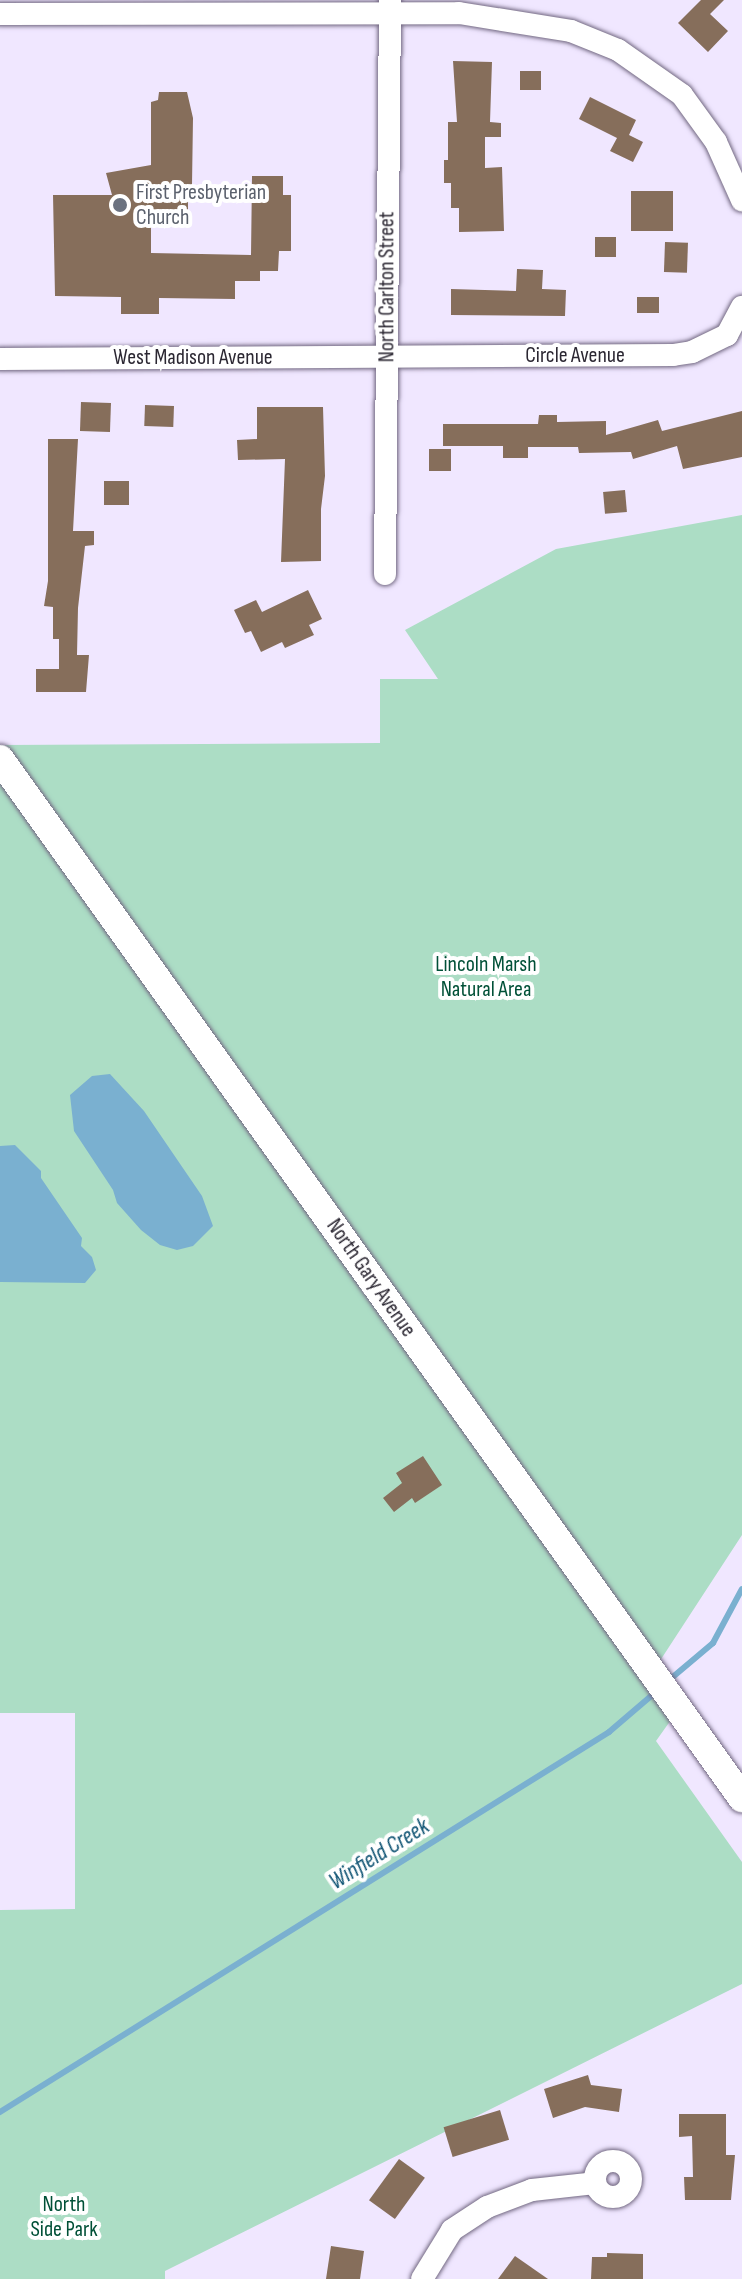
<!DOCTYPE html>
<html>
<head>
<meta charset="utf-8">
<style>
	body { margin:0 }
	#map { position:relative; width:742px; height:2279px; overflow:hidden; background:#f0e7ff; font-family:"Sofia Sans Condensed",sans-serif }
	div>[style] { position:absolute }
	.green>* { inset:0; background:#acddc5 }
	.water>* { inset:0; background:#7ab0d0 }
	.stream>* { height:6px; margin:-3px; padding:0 3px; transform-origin:3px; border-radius:3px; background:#7ab0d0 }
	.building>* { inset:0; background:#866e5b; transform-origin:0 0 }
	.roads { filter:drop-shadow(0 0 2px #726882) drop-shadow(0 0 2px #726882) }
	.minor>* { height:22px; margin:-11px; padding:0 11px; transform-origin:11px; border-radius:11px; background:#fff }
	.minor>.ring { margin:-11px; padding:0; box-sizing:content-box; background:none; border:22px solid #fff; border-radius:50% }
	.tertiary>* { height:28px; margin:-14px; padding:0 14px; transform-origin:14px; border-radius:14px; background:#fff }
	.dots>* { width:22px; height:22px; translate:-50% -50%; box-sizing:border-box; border:4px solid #fff; border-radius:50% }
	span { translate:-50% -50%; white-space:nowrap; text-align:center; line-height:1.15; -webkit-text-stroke:8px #fff; paint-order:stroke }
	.worship-label { font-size:22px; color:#5b616d }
	.left { translate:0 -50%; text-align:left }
	.street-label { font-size:22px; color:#2b2732 }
	.park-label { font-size:22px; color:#005037 }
	.water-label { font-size:24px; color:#0d5272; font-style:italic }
</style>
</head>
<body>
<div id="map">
	<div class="green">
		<i style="clip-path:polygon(742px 515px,742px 1535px,652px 1673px,678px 1710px,656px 1741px,742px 1862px,742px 1984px,165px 2271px,165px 2279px,0 2279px,0 1910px,75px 1909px,75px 1713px,0 1713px,0 745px,380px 743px,380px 679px,438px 679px,405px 630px,556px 549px)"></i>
	</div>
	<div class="water">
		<i style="clip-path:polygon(110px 1074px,144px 1111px,202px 1196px,213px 1226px,193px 1246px,177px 1250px,160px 1245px,141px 1230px,117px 1203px,113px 1190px,74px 1131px,70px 1095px,92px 1076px)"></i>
		<i style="clip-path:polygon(15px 1145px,41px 1171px,41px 1178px,82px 1238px,81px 1246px,92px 1257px,96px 1270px,85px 1283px,0 1282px,0 1146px)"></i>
	</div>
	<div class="stream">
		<i style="left:668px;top:1681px;width:59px;rotate:-40.2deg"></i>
		<i style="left:713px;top:1643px;width:61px;rotate:-61.8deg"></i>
		<i style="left:0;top:2112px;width:718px;rotate:-31.96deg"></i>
		<i style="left:609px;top:1732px;width:63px;rotate:-40.5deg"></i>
	</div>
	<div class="building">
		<i style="clip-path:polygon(701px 0,724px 0,710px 14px,728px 31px,708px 52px,678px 23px)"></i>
		<i style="clip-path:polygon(453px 61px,492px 62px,490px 122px,501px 123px,501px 137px,485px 137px,485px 168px,502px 167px,504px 231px,459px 232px,459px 208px,451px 208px,451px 183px,444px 183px,444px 160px,448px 160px,448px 122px,457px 122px)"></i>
		<i style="left:520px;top:71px;width:21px;height:19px"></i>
		<i style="clip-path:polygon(159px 92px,187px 92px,193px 118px,192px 185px,188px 186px,188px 214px,151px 214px,151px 253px,251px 255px,252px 176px,283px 176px,283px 195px,291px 195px,291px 251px,279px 251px,278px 271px,260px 271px,260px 281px,235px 281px,235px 299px,159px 298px,159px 314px,121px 314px,121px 297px,55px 296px,53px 195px,112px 195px,106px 173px,151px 165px,151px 102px,158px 100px)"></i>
		<i style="clip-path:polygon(590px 97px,636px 120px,629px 135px,643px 142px,633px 162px,610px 151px,617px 138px,579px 119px)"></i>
		<i style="left:631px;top:191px;width:42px;height:40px"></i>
		<i style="left:595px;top:237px;width:21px;height:20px"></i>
		<i style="left:665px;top:242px;width:23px;height:30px;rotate:2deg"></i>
		<i style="clip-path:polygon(517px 269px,543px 270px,542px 289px,566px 290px,565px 316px,451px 315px,451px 289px,516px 291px)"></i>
		<i style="left:659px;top:297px;width:16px;height:22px;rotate:90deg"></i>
		<i style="left:81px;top:402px;width:30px;height:29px;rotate:2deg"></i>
		<i style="left:145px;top:405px;width:29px;height:21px;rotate:2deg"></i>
		<i style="clip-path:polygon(257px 407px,323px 407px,325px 476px,321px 509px,321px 561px,281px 562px,285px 459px,238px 460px,237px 440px,257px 439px)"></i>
		<i style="clip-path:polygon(742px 411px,742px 457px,683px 469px,677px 446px,633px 459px,631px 452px,579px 453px,578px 447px,528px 447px,528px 458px,503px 458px,503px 446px,443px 446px,443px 424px,538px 424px,539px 415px,557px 415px,557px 422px,606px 421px,606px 435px,658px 420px,662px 431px)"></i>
		<i style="clip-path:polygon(48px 439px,78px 439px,73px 531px,94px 531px,94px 545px,85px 546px,78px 608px,77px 655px,89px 655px,86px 692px,36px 692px,36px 669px,59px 669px,59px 639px,53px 639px,53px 607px,44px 606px,48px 581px)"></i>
		<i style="left:429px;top:449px;width:22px;height:22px"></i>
		<i style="left:129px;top:481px;width:24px;height:25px;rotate:90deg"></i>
		<i style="left:625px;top:490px;width:22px;height:22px;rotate:85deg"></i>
		<i style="clip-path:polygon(308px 590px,322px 619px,309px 625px,314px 635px,285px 648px,282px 642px,261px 652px,251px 631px,245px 633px,234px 610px,256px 600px,262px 612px)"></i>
		<i style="clip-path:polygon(423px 1456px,442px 1485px,415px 1503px,412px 1498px,394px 1512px,383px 1498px,402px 1483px,396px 1473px)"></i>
		<i style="clip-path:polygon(588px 2075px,591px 2085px,622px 2089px,619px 2112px,585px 2107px,553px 2118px,544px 2089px)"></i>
		<i style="left:500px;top:2110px;width:31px;height:59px;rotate:73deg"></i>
		<i style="clip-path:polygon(679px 2114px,726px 2114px,726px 2155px,735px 2155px,731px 2200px,685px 2200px,684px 2177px,693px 2177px,692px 2136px,679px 2137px)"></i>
		<i style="left:399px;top:2159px;width:32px;height:51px;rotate:36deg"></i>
		<i style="clip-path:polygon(331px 2246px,364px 2251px,360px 2279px,326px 2279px)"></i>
		<i style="clip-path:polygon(607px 2253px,643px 2254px,643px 2279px,591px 2279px,592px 2257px,607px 2257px)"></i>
		<i style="clip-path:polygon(515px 2256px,548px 2279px,498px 2279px)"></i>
	</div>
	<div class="roads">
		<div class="minor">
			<i style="left:0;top:14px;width:459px;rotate:-0.1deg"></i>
			<i style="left:459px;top:13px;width:113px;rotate:9.1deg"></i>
			<i style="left:571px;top:31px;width:51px;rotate:22deg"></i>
			<i style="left:618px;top:50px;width:78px;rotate:35.1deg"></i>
			<i style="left:682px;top:95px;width:58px;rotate:54.1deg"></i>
			<i style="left:716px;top:142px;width:64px;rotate:65.9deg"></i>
			<i style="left:0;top:359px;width:673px;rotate:-0.34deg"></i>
			<i style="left:673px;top:355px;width:19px;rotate:-9deg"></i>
			<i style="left:692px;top:352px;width:39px;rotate:-26deg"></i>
			<i style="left:727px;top:335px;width:32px;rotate:-62deg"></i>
			<i style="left:385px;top:574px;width:574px;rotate:-89.5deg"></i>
			<i class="ring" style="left:595px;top:2161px;width:14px;height:14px"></i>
			<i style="left:422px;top:2279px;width:57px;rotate:-58.5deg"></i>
			<i style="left:452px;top:2230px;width:42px;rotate:-33.3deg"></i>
			<i style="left:487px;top:2207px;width:48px;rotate:-20.7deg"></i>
			<i style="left:532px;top:2190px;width:63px;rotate:-6.3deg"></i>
		</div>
		<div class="tertiary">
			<i style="left:0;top:759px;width:1277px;rotate:54.47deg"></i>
		</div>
	</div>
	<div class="dots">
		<i style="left:120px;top:205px;background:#6b7280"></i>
	</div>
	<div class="worship-label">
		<span class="left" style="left:136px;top:205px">First Presbyterian<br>Church</span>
	</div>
	<div class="street-label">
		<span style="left:387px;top:287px;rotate:-90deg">North Carlton Street</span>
		<span style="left:575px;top:356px">Circle Avenue</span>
		<span style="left:193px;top:358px">West Madison Avenue</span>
		<span style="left:371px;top:1278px;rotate:55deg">North Gary Avenue</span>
	</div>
	<div class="park-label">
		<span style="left:486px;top:977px">Lincoln Marsh<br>Natural Area</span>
		<span style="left:64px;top:2217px">North<br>Side Park</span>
	</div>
	<div class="water-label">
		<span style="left:379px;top:1854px;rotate:-32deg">Winfield Creek</span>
	</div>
</div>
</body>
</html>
